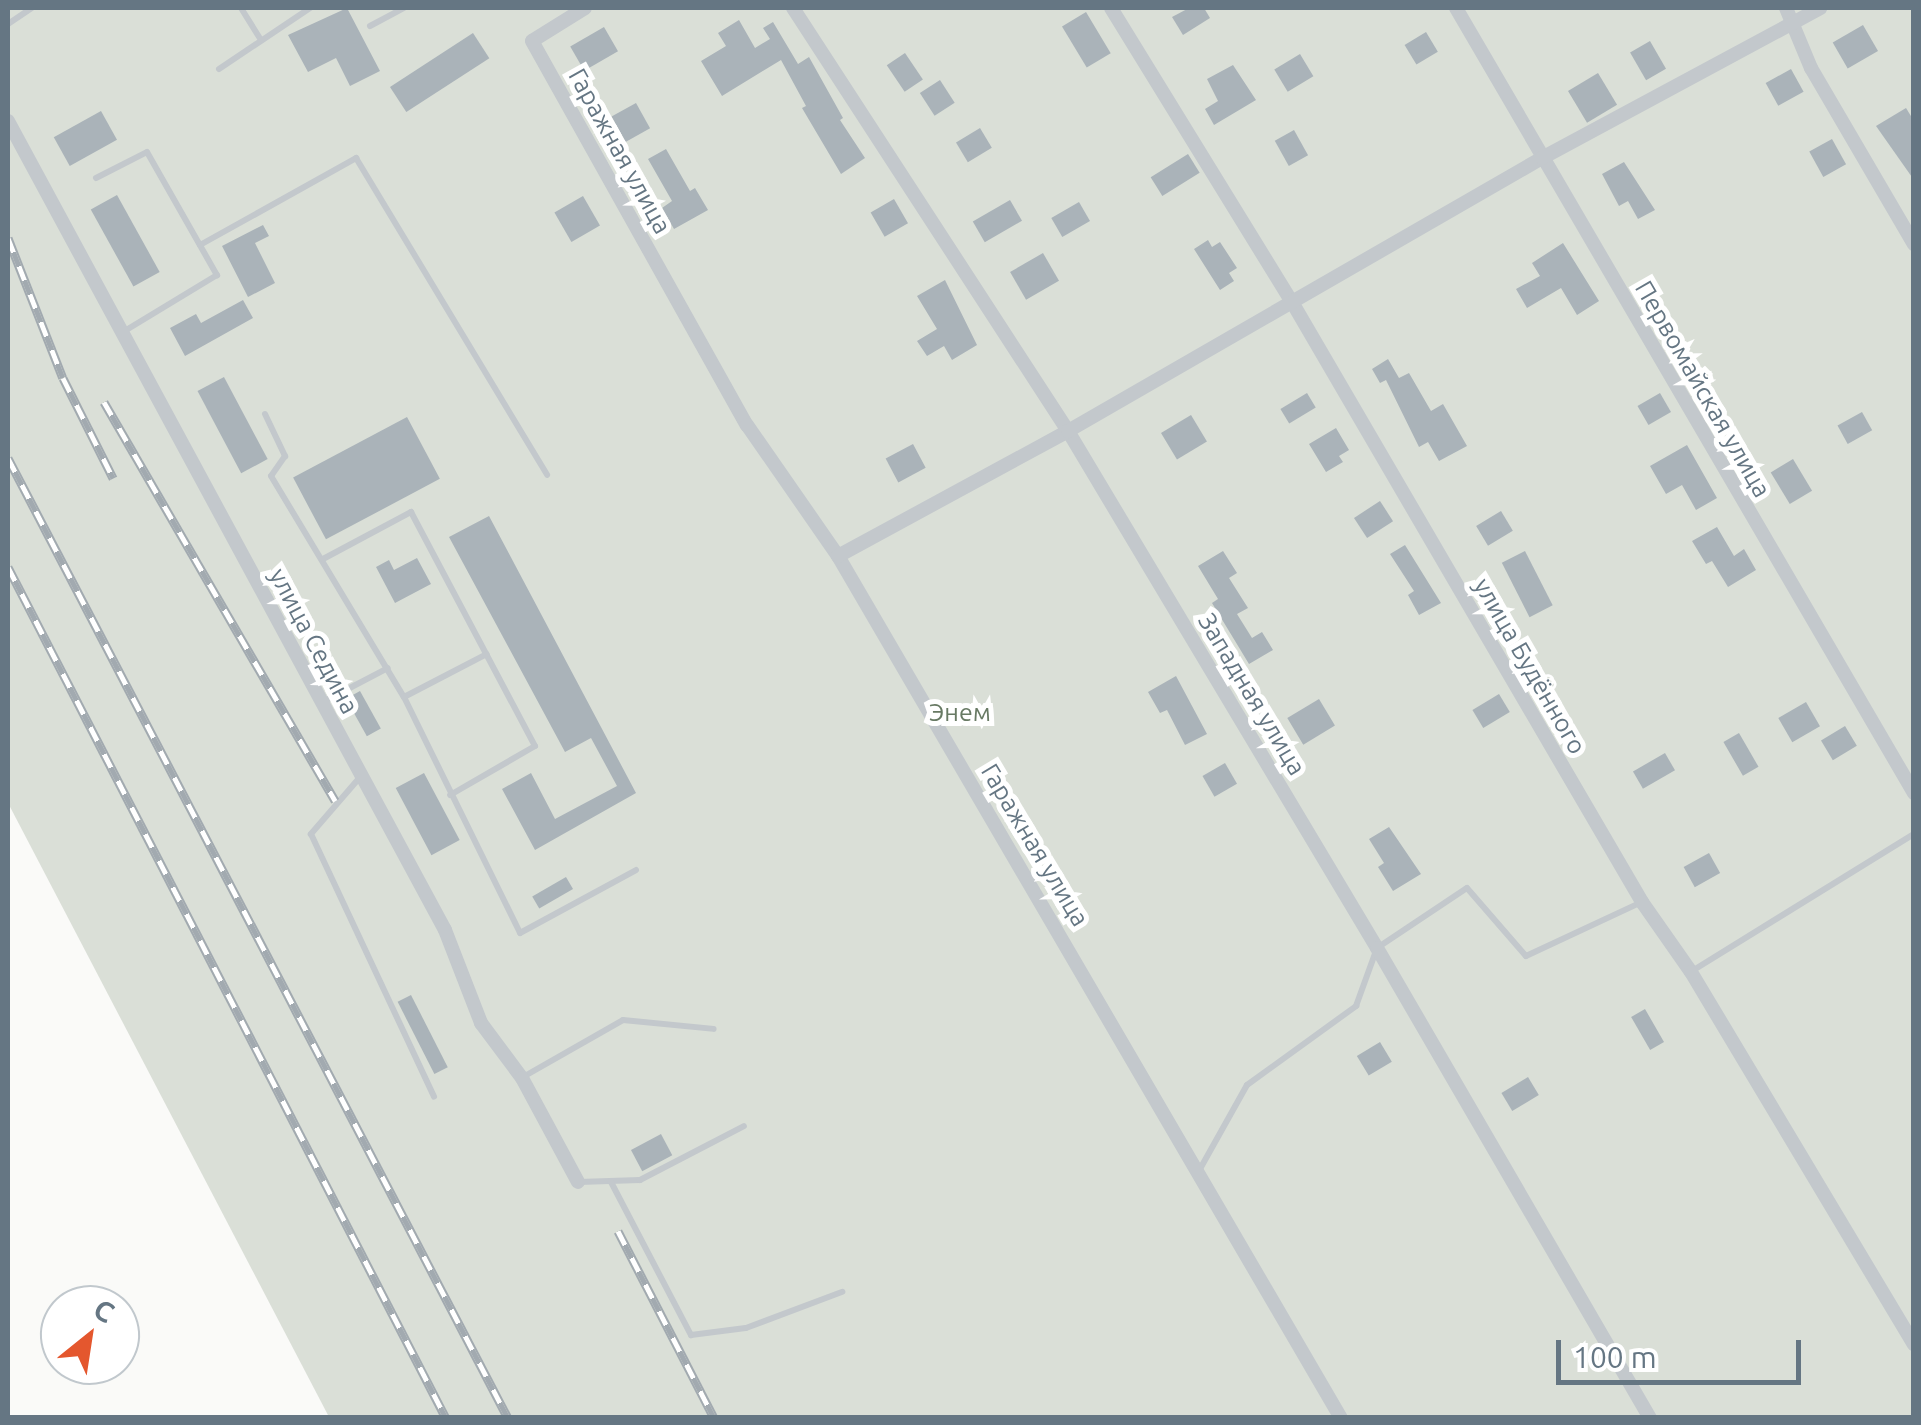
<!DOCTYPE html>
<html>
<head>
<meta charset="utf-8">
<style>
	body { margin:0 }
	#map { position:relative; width:1921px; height:1425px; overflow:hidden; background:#fafaf8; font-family:Ubuntu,sans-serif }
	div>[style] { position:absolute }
	.green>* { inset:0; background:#dadfd7 }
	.building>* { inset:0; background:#aab3b9; transform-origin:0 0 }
	.lane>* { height:6px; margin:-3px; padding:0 3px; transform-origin:3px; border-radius:3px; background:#c3c8cc }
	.street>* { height:14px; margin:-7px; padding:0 7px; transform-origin:7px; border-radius:7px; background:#c3c8cc }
	.rail>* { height:9px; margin-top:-4.5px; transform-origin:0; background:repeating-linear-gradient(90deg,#fff 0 15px,#a2aab0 0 30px); box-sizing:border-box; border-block:2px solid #a2aab0 }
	span { translate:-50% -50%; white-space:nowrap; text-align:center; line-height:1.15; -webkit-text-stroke:10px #fff; paint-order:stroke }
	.street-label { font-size:25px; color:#657683 }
	.park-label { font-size:25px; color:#687a64 }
	.frame { position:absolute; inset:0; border:10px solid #657683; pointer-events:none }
	.north { position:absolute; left:40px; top:1285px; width:100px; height:100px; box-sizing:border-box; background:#fff; border:2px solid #c1c8cd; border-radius:50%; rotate:30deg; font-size:28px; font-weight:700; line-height:40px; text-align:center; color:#657683 }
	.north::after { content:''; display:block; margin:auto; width:35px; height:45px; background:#e4572e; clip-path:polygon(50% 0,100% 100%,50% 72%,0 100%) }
	.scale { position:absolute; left:1556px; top:1340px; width:245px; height:45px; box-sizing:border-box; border:5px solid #657683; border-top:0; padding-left:12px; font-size:30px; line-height:35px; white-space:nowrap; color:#657683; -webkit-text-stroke:8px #fff; paint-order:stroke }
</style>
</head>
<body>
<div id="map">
	<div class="green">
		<i style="clip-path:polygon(8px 8px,1913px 8px,1913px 1417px,329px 1417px,8px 803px)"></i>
	</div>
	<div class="building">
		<i style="clip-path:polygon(347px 8px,380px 71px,350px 86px,336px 58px,308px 72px,288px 35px)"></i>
		<i style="clip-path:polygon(1189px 8px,1204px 8px,1210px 18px,1183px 35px,1172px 17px)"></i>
		<i style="left:1086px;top:12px;width:48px;height:28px;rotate:59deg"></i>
		<i style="clip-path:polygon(739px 20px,755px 48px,770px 39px,763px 28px,773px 22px,798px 64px,809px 57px,843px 118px,840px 120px,865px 158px,841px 174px,802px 108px,806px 106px,781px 60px,722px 96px,701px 61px,726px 46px,718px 33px)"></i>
		<i style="left:1863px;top:25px;width:30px;height:35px;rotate:60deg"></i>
		<i style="left:604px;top:27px;width:28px;height:39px;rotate:60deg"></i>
		<i style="left:1426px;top:32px;width:23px;height:25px;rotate:59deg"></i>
		<i style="left:473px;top:33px;width:30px;height:99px;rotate:57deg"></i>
		<i style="left:1650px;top:41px;width:32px;height:23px;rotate:60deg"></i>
		<i style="left:905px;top:53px;width:32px;height:22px;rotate:56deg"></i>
		<i style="left:1300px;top:54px;width:26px;height:30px;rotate:59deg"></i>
		<i style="clip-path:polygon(1233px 65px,1256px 100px,1214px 125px,1205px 109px,1218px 101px,1207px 79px)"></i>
		<i style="left:1791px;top:69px;width:26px;height:29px;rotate:61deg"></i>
		<i style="left:1598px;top:73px;width:37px;height:35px;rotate:59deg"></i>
		<i style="left:940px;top:80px;width:27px;height:24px;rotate:57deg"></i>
		<i style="left:636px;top:103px;width:29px;height:28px;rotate:61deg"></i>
		<i style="clip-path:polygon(1906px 108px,1914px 121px,1914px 180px,1876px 126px)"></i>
		<i style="left:101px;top:111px;width:33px;height:54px;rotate:61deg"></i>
		<i style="left:980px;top:128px;width:23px;height:28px;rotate:59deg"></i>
		<i style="left:1294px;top:130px;width:29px;height:22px;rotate:61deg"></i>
		<i style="left:1832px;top:139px;width:29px;height:26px;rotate:61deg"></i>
		<i style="clip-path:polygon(666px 149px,690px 191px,695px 188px,708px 210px,674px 229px,662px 208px,672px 201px,648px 159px)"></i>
		<i style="left:1188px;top:154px;width:22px;height:44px;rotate:58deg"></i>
		<i style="clip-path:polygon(1624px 162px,1655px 210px,1638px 219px,1628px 201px,1619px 206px,1602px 174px)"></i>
		<i style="left:117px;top:195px;width:88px;height:30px;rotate:61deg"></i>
		<i style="left:583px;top:196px;width:34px;height:33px;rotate:60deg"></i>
		<i style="left:894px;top:199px;width:28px;height:27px;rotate:60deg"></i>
		<i style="left:1010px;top:200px;width:24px;height:43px;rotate:60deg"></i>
		<i style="left:1079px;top:202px;width:22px;height:32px;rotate:60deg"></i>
		<i style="clip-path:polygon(263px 225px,269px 236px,255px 243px,275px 283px,248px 297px,222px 246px)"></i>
		<i style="clip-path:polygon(1208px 240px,1212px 247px,1220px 242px,1237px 268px,1229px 273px,1234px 281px,1220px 290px,1194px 249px)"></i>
		<i style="clip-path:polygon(1563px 243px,1599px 301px,1577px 315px,1561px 288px,1527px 308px,1516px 289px,1540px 276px,1532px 263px)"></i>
		<i style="left:1043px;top:253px;width:32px;height:38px;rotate:60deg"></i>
		<i style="clip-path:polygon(945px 280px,977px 345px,952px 360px,944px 346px,927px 356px,917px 341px,937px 329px,917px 296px)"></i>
		<i style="clip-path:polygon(243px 300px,253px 318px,185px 356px,170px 328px,196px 314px,201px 323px)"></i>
		<i style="clip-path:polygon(1388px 359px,1399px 378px,1409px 373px,1431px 411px,1443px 404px,1467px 446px,1439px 461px,1428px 442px,1419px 447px,1386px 380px,1380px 383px,1372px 369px)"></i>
		<i style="left:224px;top:377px;width:93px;height:30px;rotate:62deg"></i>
		<i style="left:1307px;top:393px;width:17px;height:31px;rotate:59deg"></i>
		<i style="left:1660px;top:393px;width:22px;height:26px;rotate:60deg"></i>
		<i style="left:1862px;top:412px;width:21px;height:28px;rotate:61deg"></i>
		<i style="left:1191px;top:415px;width:31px;height:35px;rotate:59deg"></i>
		<i style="left:407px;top:417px;width:70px;height:129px;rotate:62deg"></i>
		<i style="clip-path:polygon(1336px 428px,1349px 450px,1339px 456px,1343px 462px,1326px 472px,1309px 444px)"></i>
		<i style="left:913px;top:444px;width:27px;height:31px;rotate:62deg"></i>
		<i style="clip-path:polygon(1687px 445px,1717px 498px,1696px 510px,1682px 485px,1666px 494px,1650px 466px)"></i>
		<i style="left:1793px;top:459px;width:37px;height:26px;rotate:59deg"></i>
		<i style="left:1380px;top:501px;width:24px;height:31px;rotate:57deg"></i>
		<i style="left:1501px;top:511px;width:23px;height:29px;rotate:59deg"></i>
		<i style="clip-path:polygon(489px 516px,636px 793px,535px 850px,502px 789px,531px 773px,555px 819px,617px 786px,591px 738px,565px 752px,449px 537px)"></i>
		<i style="clip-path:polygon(1717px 527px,1734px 556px,1744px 549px,1756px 570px,1728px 587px,1712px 561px,1706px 564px,1692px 541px)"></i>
		<i style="clip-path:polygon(1405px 545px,1441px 603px,1419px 615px,1408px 595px,1414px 591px,1390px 554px)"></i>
		<i style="clip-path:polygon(1223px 551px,1237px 573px,1229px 578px,1248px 608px,1237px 614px,1252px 638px,1262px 632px,1273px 650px,1249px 664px,1212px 603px,1218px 599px,1198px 566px)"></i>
		<i style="left:1525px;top:551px;width:61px;height:26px;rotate:63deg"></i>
		<i style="clip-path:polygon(417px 558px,431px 584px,395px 603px,376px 567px,389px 560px,394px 570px)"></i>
		<i style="clip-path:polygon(1176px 676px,1207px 734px,1185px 745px,1167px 710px,1160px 713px,1148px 692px)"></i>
		<i style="left:360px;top:691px;width:43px;height:16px;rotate:61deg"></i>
		<i style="left:1499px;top:694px;width:21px;height:31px;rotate:59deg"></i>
		<i style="left:1319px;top:699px;width:31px;height:37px;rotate:59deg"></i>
		<i style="left:1806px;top:702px;width:28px;height:32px;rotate:60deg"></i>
		<i style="left:1845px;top:726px;width:23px;height:28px;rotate:59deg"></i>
		<i style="left:1739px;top:733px;width:39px;height:18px;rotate:60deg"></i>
		<i style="left:1665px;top:753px;width:20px;height:37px;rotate:60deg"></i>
		<i style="left:1225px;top:763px;width:24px;height:26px;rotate:60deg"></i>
		<i style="left:424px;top:773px;width:76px;height:32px;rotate:62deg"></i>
		<i style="clip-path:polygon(1389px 827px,1421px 874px,1393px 891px,1378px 867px,1384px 863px,1369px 839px)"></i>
		<i style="left:1709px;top:853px;width:23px;height:29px;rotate:61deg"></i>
		<i style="left:566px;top:877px;width:14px;height:39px;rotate:60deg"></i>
		<i style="left:411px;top:995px;width:81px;height:15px;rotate:63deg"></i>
		<i style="left:1645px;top:1009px;width:38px;height:16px;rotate:60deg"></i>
		<i style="left:1380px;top:1042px;width:23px;height:27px;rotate:59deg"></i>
		<i style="left:1528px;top:1077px;width:21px;height:31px;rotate:59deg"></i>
		<i style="left:661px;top:1134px;width:24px;height:34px;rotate:62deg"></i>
	</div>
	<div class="lane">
		<i style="left:241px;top:8px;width:38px;rotate:58deg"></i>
		<i style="left:8px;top:24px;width:29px;rotate:-34deg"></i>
		<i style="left:370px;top:26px;width:38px;rotate:-28deg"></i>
		<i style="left:219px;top:69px;width:110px;rotate:-33.8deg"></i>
		<i style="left:96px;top:178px;width:57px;rotate:-27deg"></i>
		<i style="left:147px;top:152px;width:142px;rotate:60.4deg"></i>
		<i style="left:217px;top:275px;width:110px;rotate:148.8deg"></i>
		<i style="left:200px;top:245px;width:179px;rotate:-29.1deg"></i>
		<i style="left:356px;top:158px;width:370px;rotate:58.9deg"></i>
		<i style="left:265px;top:414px;width:47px;rotate:64.5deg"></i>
		<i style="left:285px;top:456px;width:24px;rotate:125deg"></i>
		<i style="left:271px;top:476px;width:258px;rotate:59deg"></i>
		<i style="left:404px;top:697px;width:263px;rotate:63.8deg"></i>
		<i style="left:520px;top:933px;width:132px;rotate:-28.5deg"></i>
		<i style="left:323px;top:559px;width:100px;rotate:-28.1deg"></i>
		<i style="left:411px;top:512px;width:265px;rotate:62.1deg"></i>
		<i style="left:535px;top:746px;width:98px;rotate:150deg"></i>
		<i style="left:404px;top:697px;width:93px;rotate:-27.4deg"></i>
		<i style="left:323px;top:702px;width:73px;rotate:-27.6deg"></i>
		<i style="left:361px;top:776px;width:77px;rotate:130.8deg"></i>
		<i style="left:311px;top:834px;width:290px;rotate:64.9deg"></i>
		<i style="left:1692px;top:971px;width:261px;rotate:-31.7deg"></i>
		<i style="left:523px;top:1077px;width:115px;rotate:-29.7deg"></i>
		<i style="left:623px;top:1020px;width:91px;rotate:5.6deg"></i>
		<i style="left:1200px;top:1169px;width:96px;rotate:-60.8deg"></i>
		<i style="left:1247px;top:1085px;width:135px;rotate:-35.9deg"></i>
		<i style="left:1356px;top:1006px;width:62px;rotate:-70.1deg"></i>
		<i style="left:1377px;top:948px;width:108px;rotate:-33.7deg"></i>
		<i style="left:1467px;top:888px;width:90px;rotate:49.1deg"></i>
		<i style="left:1526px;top:956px;width:128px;rotate:-25deg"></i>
		<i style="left:579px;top:1182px;width:61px;rotate:-1.9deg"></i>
		<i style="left:640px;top:1180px;width:117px;rotate:-27.4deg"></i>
		<i style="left:611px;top:1182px;width:173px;rotate:62.4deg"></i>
		<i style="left:691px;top:1335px;width:55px;rotate:-7.3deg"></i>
		<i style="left:746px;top:1328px;width:103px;rotate:-20.6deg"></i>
	</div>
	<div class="street">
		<i style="left:585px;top:8px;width:62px;rotate:148.1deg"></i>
		<i style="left:532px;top:41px;width:440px;rotate:60.8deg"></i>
		<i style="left:747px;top:425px;width:160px;rotate:55.2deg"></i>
		<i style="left:838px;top:556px;width:998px;rotate:59.74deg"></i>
		<i style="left:793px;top:8px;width:505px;rotate:56.97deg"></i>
		<i style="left:1068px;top:431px;width:602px;rotate:59.13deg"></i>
		<i style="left:1377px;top:948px;width:544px;rotate:59.85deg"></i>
		<i style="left:1111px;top:8px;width:345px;rotate:58.4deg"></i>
		<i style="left:1292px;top:302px;width:695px;rotate:59.74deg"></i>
		<i style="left:1642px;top:902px;width:85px;rotate:55deg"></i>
		<i style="left:1691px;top:972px;width:434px;rotate:59.1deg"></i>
		<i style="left:1456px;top:8px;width:909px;rotate:59.74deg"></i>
		<i style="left:1786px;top:8px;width:65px;rotate:67.4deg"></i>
		<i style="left:1811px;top:68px;width:204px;rotate:59.7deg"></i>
		<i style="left:8px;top:121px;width:919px;rotate:61.62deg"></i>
		<i style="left:445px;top:930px;width:100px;rotate:68.8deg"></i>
		<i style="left:481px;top:1023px;width:69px;rotate:53.3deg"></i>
		<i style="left:522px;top:1078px;width:118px;rotate:61.7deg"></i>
		<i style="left:838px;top:556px;width:262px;rotate:-28.5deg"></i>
		<i style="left:1068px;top:431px;width:547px;rotate:-29.94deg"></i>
		<i style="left:1542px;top:158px;width:316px;rotate:-28.3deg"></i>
	</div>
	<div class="rail">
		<i style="left:8px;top:238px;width:150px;rotate:68.6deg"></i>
		<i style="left:63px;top:378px;width:112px;rotate:63.4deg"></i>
		<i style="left:104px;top:402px;width:461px;rotate:59.9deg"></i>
		<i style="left:8px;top:458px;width:1082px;rotate:62.49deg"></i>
		<i style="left:8px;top:567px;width:957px;rotate:62.77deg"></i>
		<i style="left:618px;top:1231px;width:210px;rotate:62.8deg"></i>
	</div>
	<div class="street-label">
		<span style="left:620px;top:151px;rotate:61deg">Гаражная улица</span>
		<span style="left:1703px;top:389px;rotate:60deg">Первомайская улица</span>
		<span style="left:314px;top:641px;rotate:62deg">улица Седина</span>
		<span style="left:1530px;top:666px;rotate:60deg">улица Будённого</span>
		<span style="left:1252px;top:694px;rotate:59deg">Западная улица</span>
		<span style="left:1035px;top:845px;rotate:59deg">Гаражная улица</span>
	</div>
	<div class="park-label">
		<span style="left:960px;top:712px">Энем</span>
	</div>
	<div class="frame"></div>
	<div class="north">С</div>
	<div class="scale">100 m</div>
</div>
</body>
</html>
